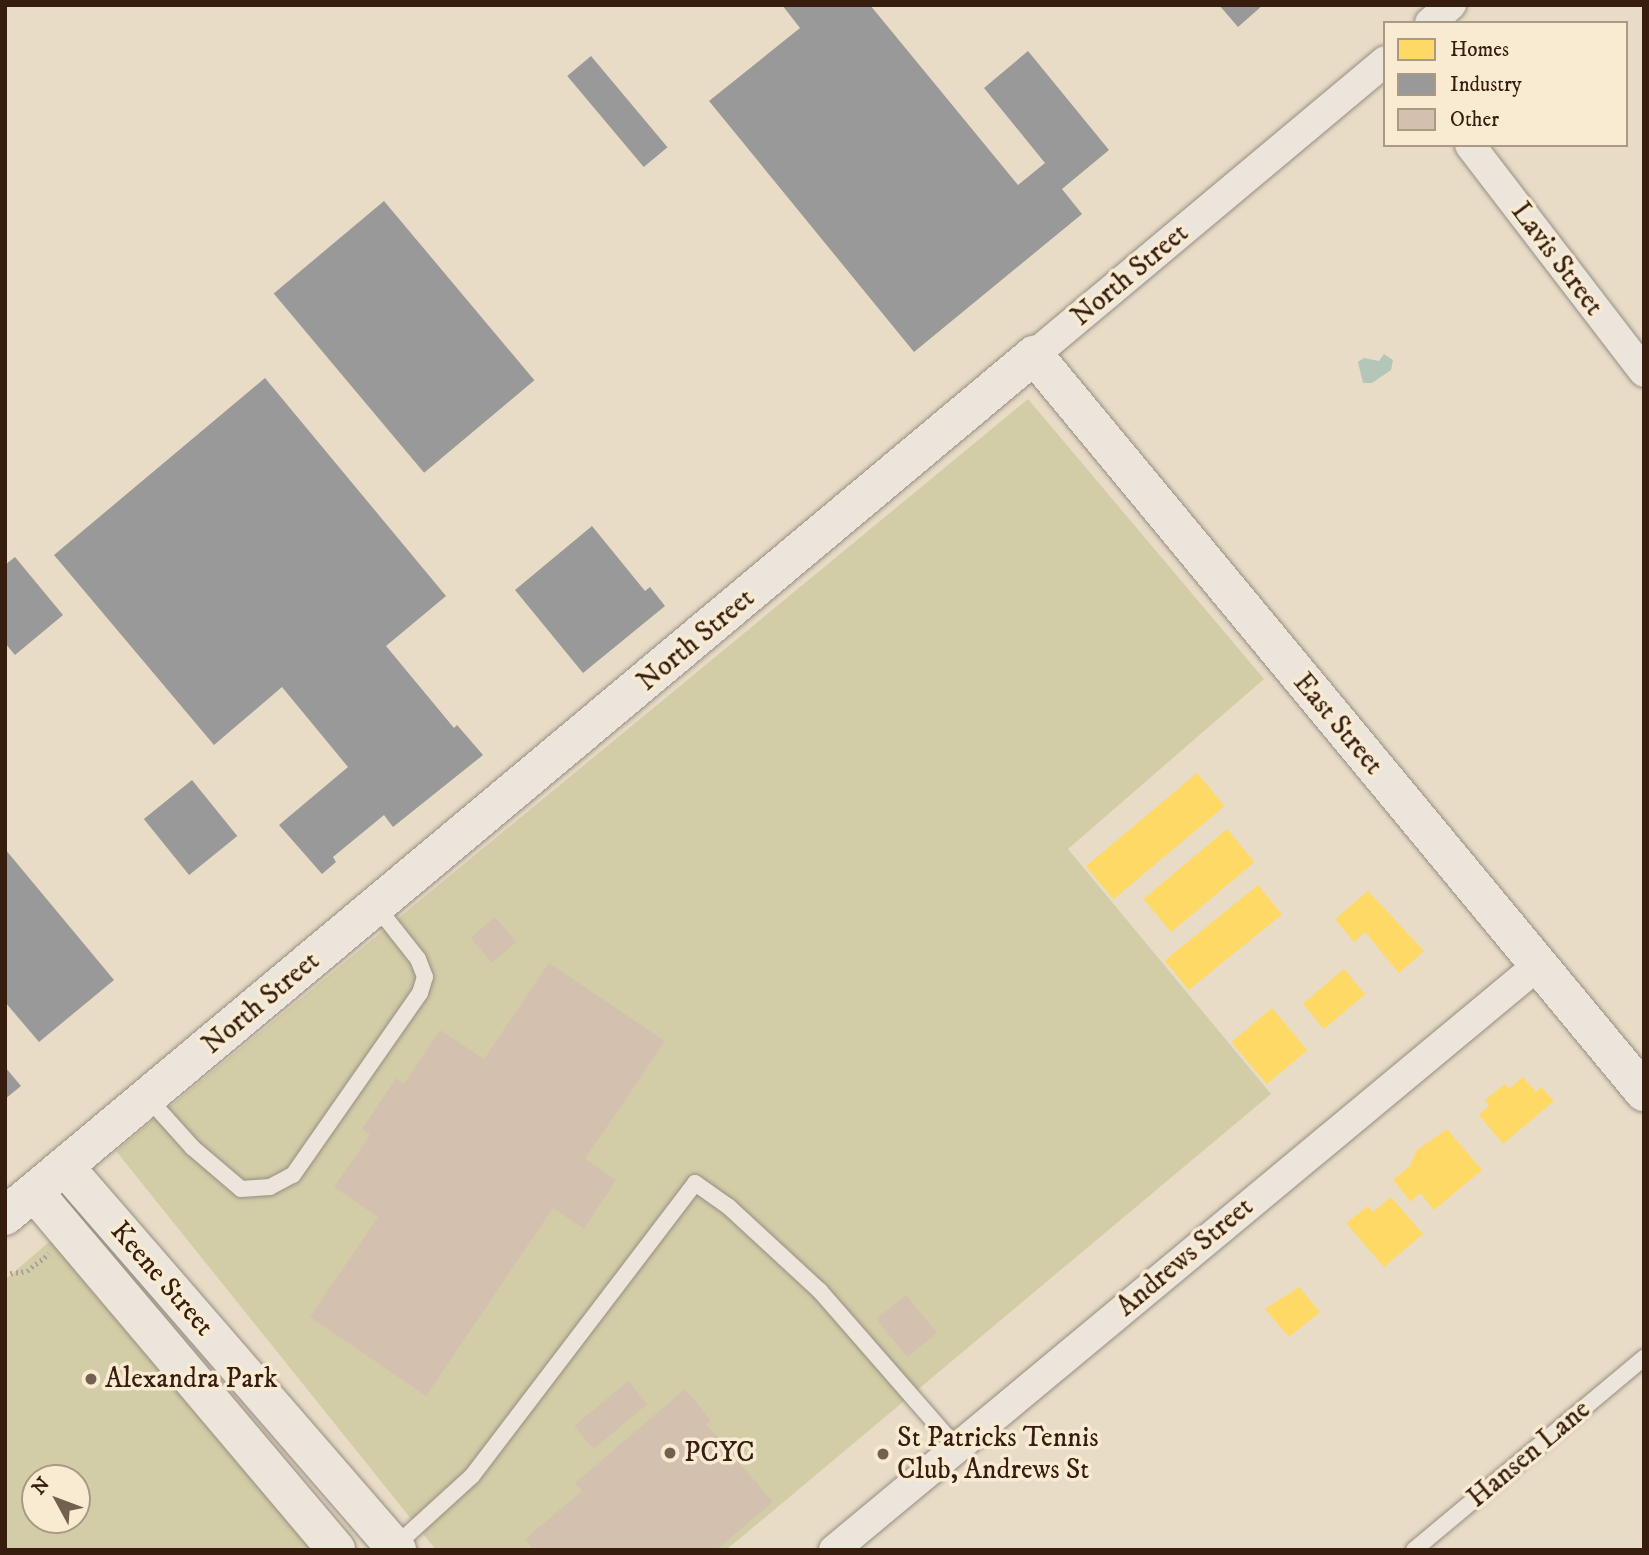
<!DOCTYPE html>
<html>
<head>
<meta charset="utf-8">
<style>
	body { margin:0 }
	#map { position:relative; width:1649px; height:1555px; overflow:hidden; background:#e8dcc7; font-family:"IM FELL DW Pica",serif }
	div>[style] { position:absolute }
	.green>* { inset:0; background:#d2cda7 }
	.water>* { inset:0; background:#b3c6b8 }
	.homes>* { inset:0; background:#ffd966; transform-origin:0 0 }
	.industry>* { inset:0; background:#999; transform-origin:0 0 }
	.building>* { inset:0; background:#d3c0af; transform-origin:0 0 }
	.path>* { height:4.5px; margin-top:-2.25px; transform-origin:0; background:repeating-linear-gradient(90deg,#a9a298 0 2px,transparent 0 5.5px) }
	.roads { filter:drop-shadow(0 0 2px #988e81) drop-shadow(0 0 2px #988e81) }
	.service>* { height:16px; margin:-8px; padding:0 8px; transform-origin:8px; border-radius:8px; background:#ebe5db }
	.minor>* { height:30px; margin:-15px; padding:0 15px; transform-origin:15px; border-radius:15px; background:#ebe5db }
	.tertiary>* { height:38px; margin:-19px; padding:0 19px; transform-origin:19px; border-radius:19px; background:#ebe5db }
	.dots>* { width:19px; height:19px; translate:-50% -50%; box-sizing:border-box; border:4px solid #f8ebd2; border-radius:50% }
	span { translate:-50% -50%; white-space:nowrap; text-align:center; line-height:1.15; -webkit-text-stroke:7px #f8ebd2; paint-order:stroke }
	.street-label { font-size:28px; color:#361d0e }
	.poi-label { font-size:28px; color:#361d0e }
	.left { translate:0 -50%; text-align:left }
	.frame { position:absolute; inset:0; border:7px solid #361d0e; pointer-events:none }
	.legend { position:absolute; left:1383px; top:21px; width:245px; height:126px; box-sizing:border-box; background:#f8ebd2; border:2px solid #aa9984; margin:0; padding:9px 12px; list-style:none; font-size:21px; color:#361d0e }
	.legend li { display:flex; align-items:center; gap:14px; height:35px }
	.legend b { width:35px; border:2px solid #aa9984 }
	.north { position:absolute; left:21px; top:1464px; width:70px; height:70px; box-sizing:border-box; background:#f8ebd2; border:2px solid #aa9984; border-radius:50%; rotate:311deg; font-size:19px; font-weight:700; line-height:28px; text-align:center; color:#361d0e }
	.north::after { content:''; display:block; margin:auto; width:24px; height:32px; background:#74604f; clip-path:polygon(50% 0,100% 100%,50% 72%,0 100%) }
</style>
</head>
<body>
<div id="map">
	<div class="green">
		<i style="clip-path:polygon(1028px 399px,1264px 679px,1068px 849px,1271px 1094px,726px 1550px,436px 1550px,116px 1151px)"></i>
		<i style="clip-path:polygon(evenodd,57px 1235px,320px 1550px,5px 1550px,5px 1280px,57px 1235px,35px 1478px,77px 1478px,77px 1520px,35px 1520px,35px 1478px)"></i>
	</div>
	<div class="water">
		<i style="clip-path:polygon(1384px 354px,1393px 360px,1391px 370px,1372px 383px,1363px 383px,1358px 362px,1364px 358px,1379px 361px)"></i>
	</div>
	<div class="homes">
		<i style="left:1197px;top:773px;width:43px;height:145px;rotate:50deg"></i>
		<i style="left:1227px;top:829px;width:43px;height:109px;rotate:50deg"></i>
		<i style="left:1258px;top:885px;width:38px;height:120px;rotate:51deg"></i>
		<i style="clip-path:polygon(1368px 891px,1424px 951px,1399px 973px,1365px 932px,1354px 942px,1335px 919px)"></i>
		<i style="left:1344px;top:969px;width:33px;height:54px;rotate:50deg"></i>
		<i style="left:1272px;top:1008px;width:55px;height:53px;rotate:50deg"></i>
		<i style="clip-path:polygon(1523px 1077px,1536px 1092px,1541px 1087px,1554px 1101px,1503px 1144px,1479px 1115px,1489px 1106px,1485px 1100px,1505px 1084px,1509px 1089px)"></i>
		<i style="clip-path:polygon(1447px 1129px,1482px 1170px,1434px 1210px,1420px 1193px,1411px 1202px,1393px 1180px,1410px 1166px,1416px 1151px)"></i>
		<i style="clip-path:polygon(1391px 1197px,1423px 1234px,1384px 1267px,1346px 1223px,1368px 1206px,1373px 1212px)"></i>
		<i style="clip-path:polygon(1299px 1287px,1320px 1312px,1289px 1337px,1265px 1309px)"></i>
	</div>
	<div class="industry">
		<i style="clip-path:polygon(782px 5px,870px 5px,1018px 185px,1045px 163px,984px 88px,1028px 51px,1109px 150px,1062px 189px,1082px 214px,914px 352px,709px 101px,800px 28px)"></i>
		<i style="clip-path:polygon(1219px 5px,1263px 5px,1238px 27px)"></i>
		<i style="left:591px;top:56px;width:119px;height:31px;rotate:50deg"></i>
		<i style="left:384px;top:201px;width:234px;height:144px;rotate:50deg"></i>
		<i style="clip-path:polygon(265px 378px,446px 596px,386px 646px,454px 728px,457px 725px,483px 755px,393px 827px,384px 815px,333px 857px,336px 862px,322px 874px,279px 825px,348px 767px,282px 687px,214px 745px,54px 555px)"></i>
		<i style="clip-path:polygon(592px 526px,645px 591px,650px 587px,665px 606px,583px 673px,515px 590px)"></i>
		<i style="clip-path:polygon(15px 557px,63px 615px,15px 655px,5px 643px,5px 565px)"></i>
		<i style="left:192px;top:780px;width:72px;height:62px;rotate:51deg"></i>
		<i style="clip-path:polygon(5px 849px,114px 980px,39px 1042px,5px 1002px)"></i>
		<i style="clip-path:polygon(5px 1067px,21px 1086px,5px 1099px)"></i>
	</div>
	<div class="building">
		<i style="left:495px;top:917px;width:33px;height:32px;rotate:50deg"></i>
		<i style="clip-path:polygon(549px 963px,665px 1041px,585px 1159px,616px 1180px,584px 1229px,553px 1208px,426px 1396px,310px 1317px,378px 1217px,334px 1187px,370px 1135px,362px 1129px,396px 1078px,404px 1084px,440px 1030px,484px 1059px)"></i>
		<i style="left:906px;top:1295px;width:49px;height:38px;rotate:51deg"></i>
		<i style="left:628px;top:1381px;width:30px;height:70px;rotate:50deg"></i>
		<i style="clip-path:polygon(685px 1389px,711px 1420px,706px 1424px,773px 1502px,716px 1550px,534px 1550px,525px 1539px,582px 1491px,575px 1483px)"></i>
	</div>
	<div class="path">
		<i style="left:5px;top:1274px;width:22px;rotate:-8deg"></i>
		<i style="left:27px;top:1271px;width:28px;rotate:-38deg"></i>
	</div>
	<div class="roads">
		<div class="service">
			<i style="left:148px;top:1098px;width:67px;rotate:48deg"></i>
			<i style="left:193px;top:1148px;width:63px;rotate:40.5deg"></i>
			<i style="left:241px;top:1189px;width:29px;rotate:-4deg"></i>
			<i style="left:270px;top:1187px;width:26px;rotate:-28deg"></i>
			<i style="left:293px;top:1175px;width:222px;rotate:-55.1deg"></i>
			<i style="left:420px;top:993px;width:17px;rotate:-73deg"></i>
			<i style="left:425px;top:977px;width:19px;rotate:-111deg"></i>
			<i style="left:418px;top:959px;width:66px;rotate:-128.3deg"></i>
			<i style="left:394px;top:1547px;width:105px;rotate:-42.3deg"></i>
			<i style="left:472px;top:1476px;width:368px;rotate:-52.7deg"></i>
			<i style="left:695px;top:1183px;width:42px;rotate:35.2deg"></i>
			<i style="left:729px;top:1207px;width:124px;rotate:42.7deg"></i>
			<i style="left:820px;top:1291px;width:207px;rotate:48.9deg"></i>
			<i style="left:1414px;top:1550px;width:300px;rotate:-39.9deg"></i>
		</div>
		<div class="minor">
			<i style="left:1430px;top:23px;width:28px;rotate:-41deg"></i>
			<i style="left:1470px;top:145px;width:286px;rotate:52.5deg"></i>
			<i style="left:1034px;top:355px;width:458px;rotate:-39.9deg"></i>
			<i style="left:834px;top:1550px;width:914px;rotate:-39.72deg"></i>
		</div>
		<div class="tertiary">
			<i style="left:65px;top:1167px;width:507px;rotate:49.08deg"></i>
			<i style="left:34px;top:1192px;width:468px;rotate:49.8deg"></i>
			<i style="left:5px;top:1216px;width:1342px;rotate:-39.92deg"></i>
			<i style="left:1034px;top:355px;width:957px;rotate:50.39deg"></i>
		</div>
	</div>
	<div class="dots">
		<i style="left:91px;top:1379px;background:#74604f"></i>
		<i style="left:670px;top:1453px;background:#74604f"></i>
		<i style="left:883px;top:1454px;background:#74604f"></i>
	</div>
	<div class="street-label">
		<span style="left:1557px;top:259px;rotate:53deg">Lavis Street</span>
		<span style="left:1130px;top:275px;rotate:-40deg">North Street</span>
		<span style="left:696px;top:640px;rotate:-40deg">North Street</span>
		<span style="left:1338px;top:724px;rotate:50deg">East Street</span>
		<span style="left:261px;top:1003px;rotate:-40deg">North Street</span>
		<span style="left:1185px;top:1257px;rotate:-40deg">Andrews Street</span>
		<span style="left:162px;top:1279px;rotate:49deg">Keene Street</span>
		<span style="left:1529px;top:1454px;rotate:-40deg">Hansen Lane</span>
	</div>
	<div class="poi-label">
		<span class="left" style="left:105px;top:1379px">Alexandra Park</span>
		<span class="left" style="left:897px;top:1454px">St Patricks Tennis<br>Club, Andrews St</span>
		<span class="left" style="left:684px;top:1453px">PCYC</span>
	</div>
	<div class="frame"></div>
	<ul class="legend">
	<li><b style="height:19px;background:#ffd966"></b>Homes</li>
	<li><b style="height:19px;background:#999"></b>Industry</li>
	<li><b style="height:19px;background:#d3c0af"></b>Other</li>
	</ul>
	<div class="north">N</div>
</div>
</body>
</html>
